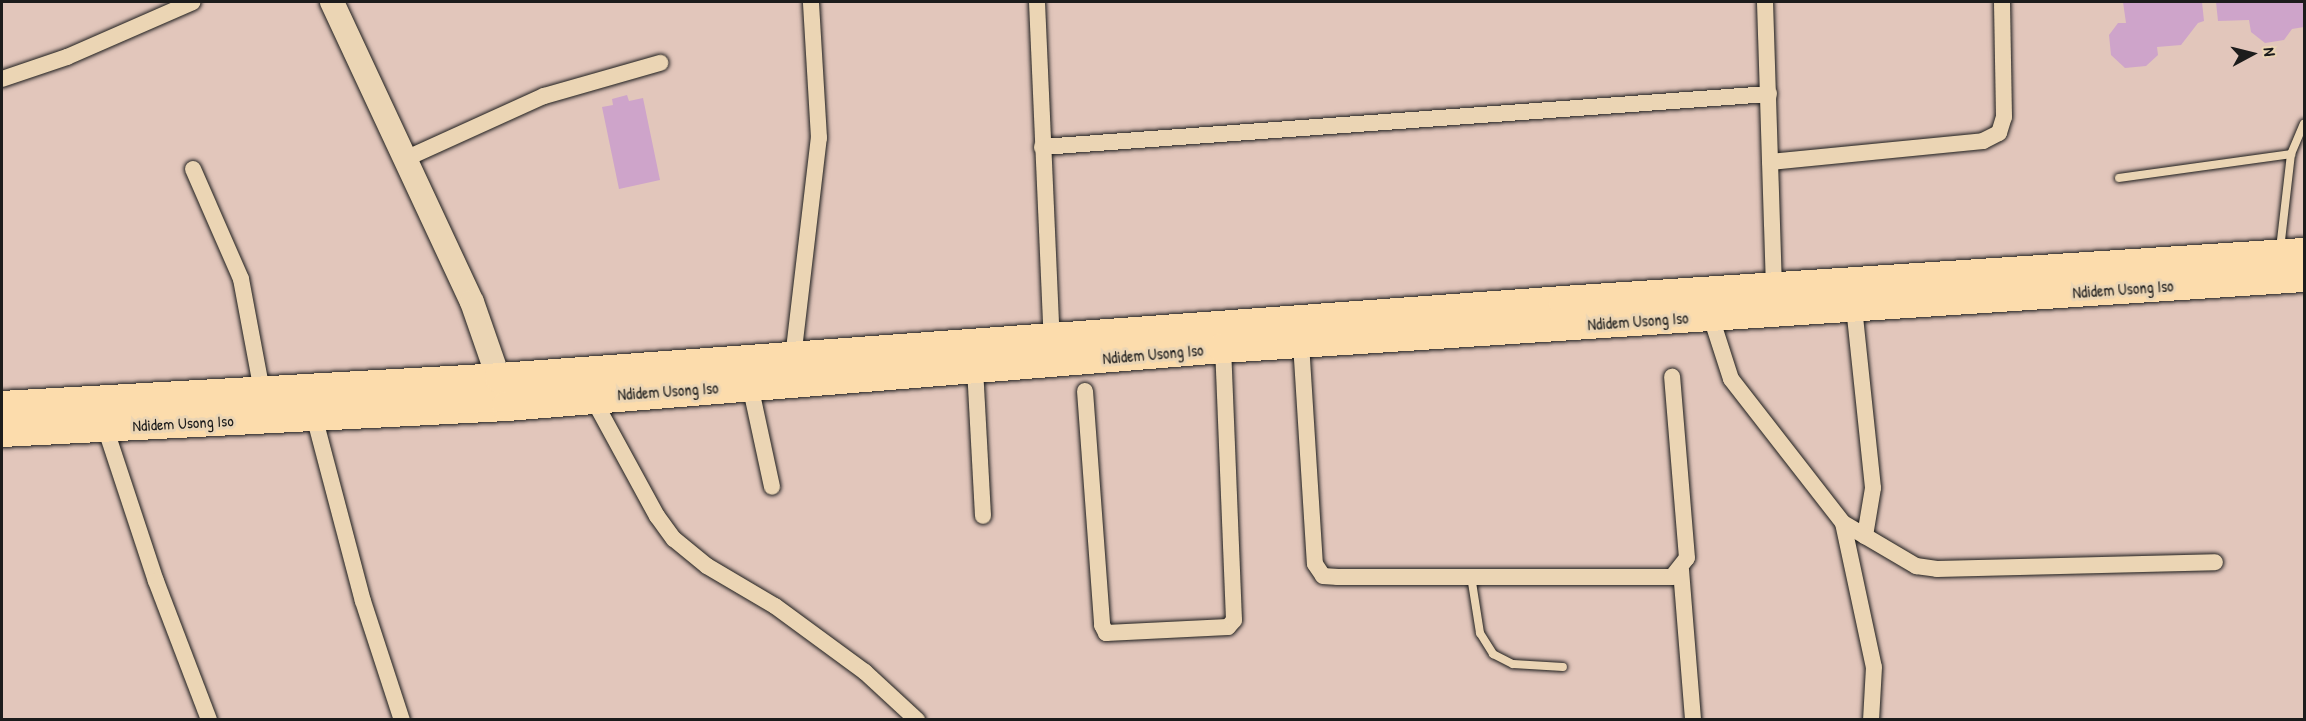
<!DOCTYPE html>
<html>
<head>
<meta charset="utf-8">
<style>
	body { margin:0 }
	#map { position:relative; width:2306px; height:721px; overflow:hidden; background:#e2c6bb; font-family:"Patrick Hand",sans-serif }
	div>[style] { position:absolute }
	.building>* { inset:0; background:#cea4ca }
	.roads { filter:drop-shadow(0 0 2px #1c1c1c) drop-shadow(0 0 2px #1c1c1c) }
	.lane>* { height:8px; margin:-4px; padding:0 4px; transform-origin:4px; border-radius:4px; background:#ebd5b4 }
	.street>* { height:16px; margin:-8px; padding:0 8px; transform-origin:8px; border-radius:8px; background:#ebd5b4 }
	.secondary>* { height:24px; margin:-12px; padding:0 12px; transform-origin:12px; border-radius:12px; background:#ebd5b4 }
	.highway>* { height:30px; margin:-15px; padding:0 15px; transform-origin:15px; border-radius:15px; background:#fcdcac }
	span { translate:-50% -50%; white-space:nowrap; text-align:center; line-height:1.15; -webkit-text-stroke:6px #ebd5b4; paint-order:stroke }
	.street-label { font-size:16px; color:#1c1c1c }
	.frame { position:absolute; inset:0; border:3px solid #1c1c1c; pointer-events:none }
	.north { position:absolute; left:2222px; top:24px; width:60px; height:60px; -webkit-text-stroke:4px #ebd5b4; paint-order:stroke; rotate:83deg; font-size:16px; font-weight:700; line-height:24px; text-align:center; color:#1c1c1c }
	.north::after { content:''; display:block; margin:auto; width:21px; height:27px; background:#1c1c1c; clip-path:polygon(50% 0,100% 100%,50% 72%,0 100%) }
</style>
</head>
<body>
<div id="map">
	<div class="building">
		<i style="clip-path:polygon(2123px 2px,2202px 2px,2204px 21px,2198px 23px,2181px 45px,2157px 47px,2158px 55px,2146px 66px,2125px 68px,2111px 55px,2109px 35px,2118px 23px,2126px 23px)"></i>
		<i style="clip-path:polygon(2216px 2px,2304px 2px,2304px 27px,2292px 29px,2284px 40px,2265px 43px,2251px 32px,2249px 20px,2218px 21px)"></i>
		<i style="clip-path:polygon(627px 95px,629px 101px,643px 98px,660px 180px,619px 189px,602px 107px,613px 105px,612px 99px)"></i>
	</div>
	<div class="roads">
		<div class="lane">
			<i style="left:2119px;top:178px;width:174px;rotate:-7.9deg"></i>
			<i style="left:2280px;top:249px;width:96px;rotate:-83.4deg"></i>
			<i style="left:2291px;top:154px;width:33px;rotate:-67deg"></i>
			<i style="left:1471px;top:576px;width:58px;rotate:81deg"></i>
			<i style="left:1480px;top:633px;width:25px;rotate:58deg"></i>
			<i style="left:1493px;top:654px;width:22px;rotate:27deg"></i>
			<i style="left:1513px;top:664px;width:50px;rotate:3.4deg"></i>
		</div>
		<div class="street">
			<i style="left:1037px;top:2px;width:337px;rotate:87.5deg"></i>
			<i style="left:1765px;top:2px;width:287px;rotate:88.2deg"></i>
			<i style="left:2px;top:79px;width:69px;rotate:-18.7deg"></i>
			<i style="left:67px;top:57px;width:137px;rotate:-23.6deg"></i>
			<i style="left:1042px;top:147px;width:729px;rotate:-4.17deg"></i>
			<i style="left:405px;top:159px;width:153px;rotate:-24.4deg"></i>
			<i style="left:544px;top:96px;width:121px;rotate:-15.9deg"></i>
			<i style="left:1770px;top:162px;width:214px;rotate:-5.6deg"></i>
			<i style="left:1983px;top:141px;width:18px;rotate:-27deg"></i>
			<i style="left:1999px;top:133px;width:17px;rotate:-73deg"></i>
			<i style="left:2004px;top:117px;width:115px;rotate:-91deg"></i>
			<i style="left:193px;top:169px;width:120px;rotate:66.4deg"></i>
			<i style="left:241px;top:279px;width:114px;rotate:79.4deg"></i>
			<i style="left:1854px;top:307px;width:182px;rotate:84deg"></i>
			<i style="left:1873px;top:488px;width:49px;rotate:99.5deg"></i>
			<i style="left:1711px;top:317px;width:65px;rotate:72.1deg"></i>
			<i style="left:1731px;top:379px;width:182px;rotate:52.1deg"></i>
			<i style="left:1843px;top:523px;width:147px;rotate:77.9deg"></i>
			<i style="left:1874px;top:667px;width:53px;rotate:93.2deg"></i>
			<i style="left:1301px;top:343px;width:221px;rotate:86.4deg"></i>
			<i style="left:1315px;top:564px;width:14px;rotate:56deg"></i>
			<i style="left:1323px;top:576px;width:15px;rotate:4deg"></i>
			<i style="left:1338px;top:577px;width:334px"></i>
			<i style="left:1672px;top:577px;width:24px;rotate:-52deg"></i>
			<i style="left:1687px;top:558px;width:182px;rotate:-94.7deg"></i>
			<i style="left:793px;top:358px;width:222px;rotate:-83.3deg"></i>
			<i style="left:819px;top:138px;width:136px;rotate:-93.4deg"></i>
			<i style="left:975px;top:368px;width:148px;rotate:86.9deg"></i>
			<i style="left:750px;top:385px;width:104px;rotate:77.8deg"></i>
			<i style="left:1085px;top:391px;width:235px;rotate:85.8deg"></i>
			<i style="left:1102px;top:625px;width:9px;rotate:63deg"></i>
			<i style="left:1106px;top:633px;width:122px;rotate:-2.8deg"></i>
			<i style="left:1228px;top:627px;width:9px;rotate:-49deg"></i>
			<i style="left:1234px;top:620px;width:272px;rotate:-92.3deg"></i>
			<i style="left:592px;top:397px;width:136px;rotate:61.4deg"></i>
			<i style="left:657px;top:516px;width:29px;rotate:54deg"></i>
			<i style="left:674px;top:539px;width:43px;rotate:39.3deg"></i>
			<i style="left:707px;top:566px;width:79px;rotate:30.5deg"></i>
			<i style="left:775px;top:606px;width:112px;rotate:36.3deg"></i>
			<i style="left:865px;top:672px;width:71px;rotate:42.7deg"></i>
			<i style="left:314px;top:416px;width:191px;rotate:75.2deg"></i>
			<i style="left:363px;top:601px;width:125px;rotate:71.9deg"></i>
			<i style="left:105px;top:427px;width:162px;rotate:71.7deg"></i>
			<i style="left:156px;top:581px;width:149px;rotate:69.1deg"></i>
			<i style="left:1843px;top:523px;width:85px;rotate:30.5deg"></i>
			<i style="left:1916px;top:566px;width:21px;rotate:8deg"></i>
			<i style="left:1937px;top:569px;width:278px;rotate:-1.4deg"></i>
			<i style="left:1681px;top:570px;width:150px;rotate:85.4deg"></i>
		</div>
		<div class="secondary">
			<i style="left:332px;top:2px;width:331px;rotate:65deg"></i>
			<i style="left:472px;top:302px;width:97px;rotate:70.8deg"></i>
		</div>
		<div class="highway">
			<i style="left:2px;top:406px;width:499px;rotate:-3.2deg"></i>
			<i style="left:500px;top:378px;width:1066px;rotate:-4.14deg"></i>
			<i style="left:1563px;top:301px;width:743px;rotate:-3.71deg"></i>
			<i style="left:2px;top:432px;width:506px;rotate:-2.95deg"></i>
			<i style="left:507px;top:406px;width:718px;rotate:-4.63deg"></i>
			<i style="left:1223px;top:348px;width:1083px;rotate:-3.76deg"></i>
		</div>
	</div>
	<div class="street-label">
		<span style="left:2123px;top:289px;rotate:-4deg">Ndidem Usong Iso</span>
		<span style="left:1638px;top:321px;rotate:-4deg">Ndidem Usong Iso</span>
		<span style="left:1153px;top:354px;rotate:-5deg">Ndidem Usong Iso</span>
		<span style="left:668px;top:391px;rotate:-4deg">Ndidem Usong Iso</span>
		<span style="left:183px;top:423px;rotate:-3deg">Ndidem Usong Iso</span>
	</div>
	<div class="frame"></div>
	<div class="north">N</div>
</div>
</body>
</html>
